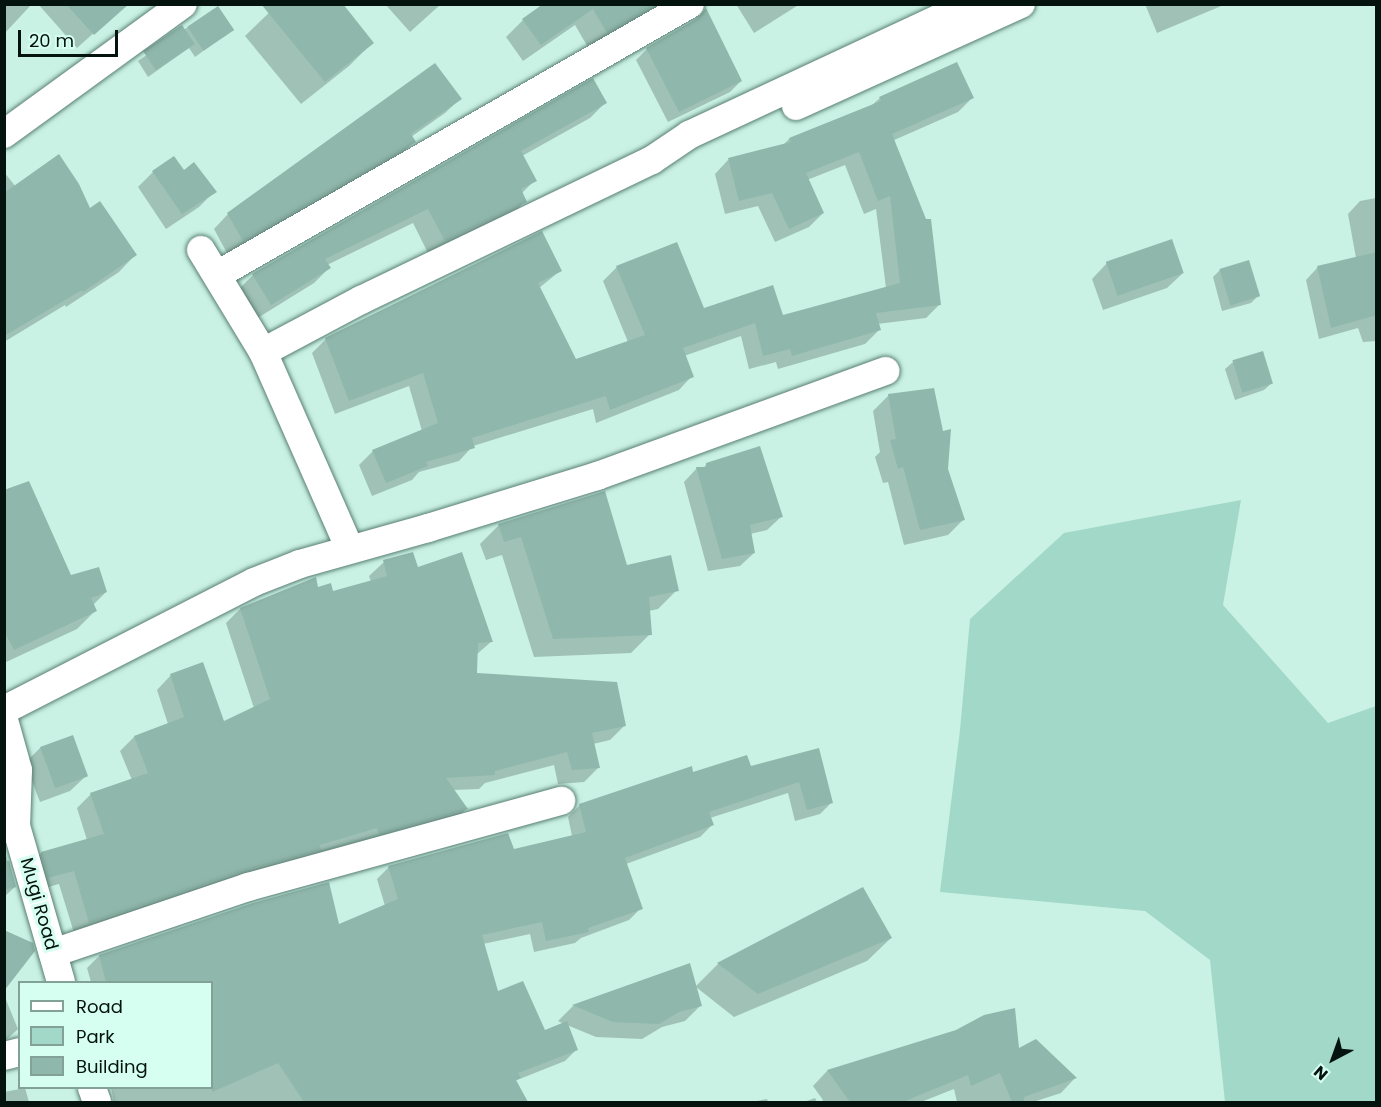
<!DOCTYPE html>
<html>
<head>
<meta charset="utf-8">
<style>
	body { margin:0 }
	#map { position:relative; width:1381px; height:1107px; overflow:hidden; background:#c9f2e4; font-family:Poppins,sans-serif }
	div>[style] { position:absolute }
	.green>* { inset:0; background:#a2d8c7 }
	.shadow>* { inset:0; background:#0003 }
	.building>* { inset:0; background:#90b7ab; transform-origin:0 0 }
	.roads { filter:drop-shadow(0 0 2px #597e73) drop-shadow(0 0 2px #597e73) }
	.minor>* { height:28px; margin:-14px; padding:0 14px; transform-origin:14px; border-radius:14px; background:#fff }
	span { translate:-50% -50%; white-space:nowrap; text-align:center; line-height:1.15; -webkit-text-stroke:6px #d6fff2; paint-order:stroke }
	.street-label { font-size:18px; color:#05130f }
	.frame { position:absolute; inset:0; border:6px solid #05130f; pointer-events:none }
	.legend { position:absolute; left:18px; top:981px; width:195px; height:108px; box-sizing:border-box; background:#d6fff2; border:2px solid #82a197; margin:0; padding:8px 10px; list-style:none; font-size:18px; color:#05130f }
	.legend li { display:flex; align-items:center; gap:12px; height:30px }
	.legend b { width:30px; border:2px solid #82a197 }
	.north { position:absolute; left:1303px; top:1029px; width:60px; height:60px; -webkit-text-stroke:4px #d6fff2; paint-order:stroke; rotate:221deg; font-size:16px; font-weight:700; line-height:24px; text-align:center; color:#05130f }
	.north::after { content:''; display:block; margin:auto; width:21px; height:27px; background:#05130f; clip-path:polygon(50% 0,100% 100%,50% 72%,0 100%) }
	.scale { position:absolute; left:18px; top:30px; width:100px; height:27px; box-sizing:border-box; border:3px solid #05130f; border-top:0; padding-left:8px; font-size:18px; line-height:21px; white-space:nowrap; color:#05130f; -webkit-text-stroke:4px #d6fff2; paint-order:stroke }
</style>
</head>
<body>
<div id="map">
	<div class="green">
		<i style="clip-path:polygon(1241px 500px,1223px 605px,1328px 723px,1376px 706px,1376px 1102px,1225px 1102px,1210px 960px,1145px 911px,940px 892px,960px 730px,970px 619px,1064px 533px)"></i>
	</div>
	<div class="shadow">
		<i style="clip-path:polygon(4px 4px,32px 4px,4px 34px)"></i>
		<i style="clip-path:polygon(38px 4px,126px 4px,77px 48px)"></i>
		<i style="clip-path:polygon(278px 4px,372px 43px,349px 66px,301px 104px,245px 36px)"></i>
		<i style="clip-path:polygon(385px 4px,441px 4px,410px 32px)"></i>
		<i style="clip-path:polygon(546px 4px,676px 4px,589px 49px,575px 25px,523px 61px,506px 37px,523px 20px)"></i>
		<i style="clip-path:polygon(736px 4px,800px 4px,754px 33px)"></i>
		<i style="clip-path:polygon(1145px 4px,1226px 4px,1157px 33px)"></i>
		<i style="clip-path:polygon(705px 10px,741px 81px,730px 92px,668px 122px,636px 60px,647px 49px,695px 20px)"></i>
		<i style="clip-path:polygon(188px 27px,232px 30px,195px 57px,189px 48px,148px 77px,138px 61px)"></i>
		<i style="clip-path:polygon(880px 98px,972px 98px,958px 112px,892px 141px,940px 304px,926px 318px,877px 324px,879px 330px,865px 344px,778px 369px,776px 362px,749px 369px,741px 336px,684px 356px,692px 376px,679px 390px,596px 423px,593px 409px,473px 446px,459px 461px,419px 472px,412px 480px,372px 496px,359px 465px,373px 451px,422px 431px,409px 386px,335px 414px,312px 353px,326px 339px,560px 271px,539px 288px,575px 361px,628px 342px,603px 281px,617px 267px,703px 310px,782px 317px,886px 288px,876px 209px,864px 214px,845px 165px,807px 180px,823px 213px,809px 227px,775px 242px,758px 206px,725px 214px,715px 174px,728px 160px,782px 146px,789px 139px,871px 106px)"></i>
		<i style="clip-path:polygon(460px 99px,445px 113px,411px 137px,414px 142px,399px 156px,228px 255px,214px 229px,228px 214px)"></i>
		<i style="clip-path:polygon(605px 103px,590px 118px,522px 156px,535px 180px,521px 194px,525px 201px,510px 217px,429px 255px,413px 223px,327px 265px,329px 268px,314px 283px,256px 319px,238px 290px,253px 275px)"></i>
		<i style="clip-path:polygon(4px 172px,16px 187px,90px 210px,135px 255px,119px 272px,66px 307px,65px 305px,4px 342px)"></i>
		<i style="clip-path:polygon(153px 172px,215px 191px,199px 207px,166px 229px,138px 187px)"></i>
		<i style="clip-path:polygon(1376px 198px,1376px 341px,1363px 342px,1358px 328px,1319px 339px,1306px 280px,1318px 267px,1356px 258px,1348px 214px,1360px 201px)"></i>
		<i style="clip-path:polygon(1107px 263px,1183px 273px,1167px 288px,1103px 310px,1092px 279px)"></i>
		<i style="clip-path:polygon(1220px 270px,1258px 296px,1251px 303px,1222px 311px,1213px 277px)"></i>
		<i style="clip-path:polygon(1233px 362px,1272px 383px,1264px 390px,1235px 400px,1225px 369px)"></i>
		<i style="clip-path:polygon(889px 395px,947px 469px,964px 519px,948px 535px,904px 545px,888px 482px,883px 483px,875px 457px,880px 452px,873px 411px)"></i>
		<i style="clip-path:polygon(706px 465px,781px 517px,767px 530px,750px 534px,754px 553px,740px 566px,708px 571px,684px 482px,697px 468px,703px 468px)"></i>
		<i style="clip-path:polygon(4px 491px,70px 577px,106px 592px,93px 605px,95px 611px,77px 629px,4px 663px)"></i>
		<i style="clip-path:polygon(499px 525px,626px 567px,677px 590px,658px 609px,649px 611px,650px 634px,631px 653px,534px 657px,502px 555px,486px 560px,480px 544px)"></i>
		<i style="clip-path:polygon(384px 562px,417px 569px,492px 641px,476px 655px,476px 675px,624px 726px,610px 740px,593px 744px,598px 768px,584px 782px,558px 784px,554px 765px,485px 783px,479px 789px,453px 790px,466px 809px,453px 823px,75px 936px,59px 884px,34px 891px,27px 867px,41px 853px,87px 840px,77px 808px,91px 794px,132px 780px,120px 751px,134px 737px,168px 724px,157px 690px,171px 675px,223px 723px,254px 708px,226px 623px,240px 609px,317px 588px,332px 593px,371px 582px,369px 576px)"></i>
		<i style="clip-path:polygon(41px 747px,86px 776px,70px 791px,40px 802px,25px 763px)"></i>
		<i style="clip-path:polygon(818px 750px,832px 802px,820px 814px,795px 821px,788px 793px,710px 818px,712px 825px,700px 837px,626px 864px,641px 908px,629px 920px,581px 938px,575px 943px,534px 952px,530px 934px,483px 944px,497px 993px,544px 1032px,564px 1024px,558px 1021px,573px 1006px,689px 965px,695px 987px,718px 964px,862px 889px,891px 938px,867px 961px,734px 1017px,696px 987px,701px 1005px,685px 1021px,662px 1027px,642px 1039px,596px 1037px,567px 1025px,577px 1049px,565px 1061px,517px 1080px,515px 1081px,523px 1097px,518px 1102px,114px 1102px,111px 1088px,212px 1088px,212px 982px,91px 982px,87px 968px,99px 956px,338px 926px,385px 906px,377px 879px,389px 867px,513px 850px,572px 836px,568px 817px,580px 805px,692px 773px,750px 768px)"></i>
		<i style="clip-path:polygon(4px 848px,15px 887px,4px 897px)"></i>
		<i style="clip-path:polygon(4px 995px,18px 1029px,4px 1042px)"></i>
		<i style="clip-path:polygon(956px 1032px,1018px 1051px,1075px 1078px,1061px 1093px,1033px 1102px,957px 1102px,954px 1089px,921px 1102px,821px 1102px,823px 1100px,813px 1086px,827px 1071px)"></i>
		<i style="clip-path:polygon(25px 1088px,29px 1102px,4px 1102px,4px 1092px)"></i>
		<i style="clip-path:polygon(815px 1098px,817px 1102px,804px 1102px)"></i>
		<i style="clip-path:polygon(767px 1099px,768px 1102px,752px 1102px)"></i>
	</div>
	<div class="building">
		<i style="clip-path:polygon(66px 4px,129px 4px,94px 35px)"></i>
		<i style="clip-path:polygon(261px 4px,343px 4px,374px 43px,325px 82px)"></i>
		<i style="clip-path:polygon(543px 4px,656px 4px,607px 33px,593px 9px,541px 45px,522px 19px)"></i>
		<i style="left:218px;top:6px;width:29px;height:37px;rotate:56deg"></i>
		<i style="clip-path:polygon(706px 8px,742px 81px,679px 112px,646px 48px,698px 18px)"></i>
		<i style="left:182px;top:25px;width:23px;height:47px;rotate:56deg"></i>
		<i style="clip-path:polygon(957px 62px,974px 98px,892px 134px,926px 219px,931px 219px,941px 305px,876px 313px,881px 330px,792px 356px,790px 349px,763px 356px,755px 323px,683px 348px,694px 377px,610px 410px,606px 396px,472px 438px,475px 448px,426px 462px,428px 466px,386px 483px,372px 450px,438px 423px,423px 373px,349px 401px,325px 338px,542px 231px,562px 271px,538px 283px,576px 359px,645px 335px,616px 266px,677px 242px,704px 308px,773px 285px,783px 315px,900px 283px,890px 196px,878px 201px,859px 152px,806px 173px,824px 213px,789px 229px,772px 193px,739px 201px,728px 158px,791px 142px,789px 138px,881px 101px,879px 97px)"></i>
		<i style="clip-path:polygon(435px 63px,462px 99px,411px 134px,416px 142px,243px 241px,227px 213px)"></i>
		<i style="clip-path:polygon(593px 78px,607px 103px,521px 151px,537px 181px,521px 189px,527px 202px,445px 241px,428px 209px,325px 259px,331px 268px,271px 305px,252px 274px)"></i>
		<i style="clip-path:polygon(59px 154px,79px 184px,90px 208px,100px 201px,137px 255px,83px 292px,82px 290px,4px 336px,4px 193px)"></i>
		<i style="clip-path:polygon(174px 156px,184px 170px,194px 162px,217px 192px,182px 214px,152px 171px)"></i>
		<i style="left:1172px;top:239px;width:36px;height:70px;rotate:71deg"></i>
		<i style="clip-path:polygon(1377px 252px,1377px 315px,1331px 328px,1317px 266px)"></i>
		<i style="left:1249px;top:260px;width:38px;height:31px;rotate:73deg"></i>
		<i style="left:1263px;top:351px;width:34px;height:32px;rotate:73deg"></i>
		<i style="clip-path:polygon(934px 388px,943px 431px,951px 429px,948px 469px,965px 520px,920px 530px,903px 467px,898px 469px,890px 440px,896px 439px,888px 394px)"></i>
		<i style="clip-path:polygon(760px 446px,783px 517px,750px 525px,755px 553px,722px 559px,696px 467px,706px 467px,706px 463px)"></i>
		<i style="clip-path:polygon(29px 481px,71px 575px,99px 567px,107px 592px,91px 598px,97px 611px,14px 650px,4px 631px,4px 490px)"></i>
		<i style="clip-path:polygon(605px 491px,627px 565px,671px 555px,679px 591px,649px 597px,652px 635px,553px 639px,521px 537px,504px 542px,498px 524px)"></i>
		<i style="clip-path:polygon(413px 552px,418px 567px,462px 552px,493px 642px,478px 643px,477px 673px,617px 682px,626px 726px,592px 733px,600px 768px,572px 770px,567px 752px,495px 771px,495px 775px,446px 778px,468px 809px,379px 834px,377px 828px,320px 845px,321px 850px,243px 871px,89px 923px,74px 871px,48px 878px,41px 852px,104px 834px,90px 793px,148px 773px,134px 736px,184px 717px,170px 674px,203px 662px,224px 721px,270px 699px,240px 608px,316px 577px,318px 587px,331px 583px,333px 591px,387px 576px,383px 560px)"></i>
		<i style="left:73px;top:735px;width:44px;height:35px;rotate:70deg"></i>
		<i style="clip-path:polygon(819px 748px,833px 803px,807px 810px,799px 782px,709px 812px,714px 825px,625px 858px,643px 909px,588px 928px,589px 932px,546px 941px,542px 922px,482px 935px,498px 991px,523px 981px,545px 1030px,567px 1021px,578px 1050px,518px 1073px,521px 1078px,516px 1080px,528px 1102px,304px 1102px,278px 1063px,212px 1092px,212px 982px,106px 982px,99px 955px,253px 903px,329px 882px,339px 924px,398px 899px,388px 866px,508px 833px,514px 849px,586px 832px,579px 804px,692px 766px,693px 772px,747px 755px,751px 766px)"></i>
		<i style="clip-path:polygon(9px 861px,16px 887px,4px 890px,4px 862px)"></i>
		<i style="clip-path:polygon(863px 887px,892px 938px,758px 994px,717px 963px)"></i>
		<i style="clip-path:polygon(4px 930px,33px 943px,35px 951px,4px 991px)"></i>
		<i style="clip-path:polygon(690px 963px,702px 1006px,679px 1012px,659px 1024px,613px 1022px,572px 1005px)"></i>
		<i style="clip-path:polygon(1015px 1008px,1019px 1048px,1036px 1039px,1077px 1078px,1024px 1097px,1024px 1102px,1012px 1102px,1000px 1073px,971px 1086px,968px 1075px,903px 1102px,850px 1102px,827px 1070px,956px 1030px,984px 1015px)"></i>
	</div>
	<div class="roads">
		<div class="minor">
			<i style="left:796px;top:106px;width:247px;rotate:-24.4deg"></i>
			<i style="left:4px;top:134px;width:221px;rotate:-36deg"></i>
			<i style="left:201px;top:250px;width:119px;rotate:58.7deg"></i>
			<i style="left:263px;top:352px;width:215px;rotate:66.2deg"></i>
			<i style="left:217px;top:275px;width:545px;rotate:-29.81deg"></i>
			<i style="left:263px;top:352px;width:111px;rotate:-28deg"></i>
			<i style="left:361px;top:300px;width:323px;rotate:-25.7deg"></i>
			<i style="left:652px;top:160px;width:45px;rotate:-34deg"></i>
			<i style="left:689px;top:135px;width:310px;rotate:-25deg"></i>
			<i style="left:4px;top:710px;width:281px;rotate:-27.1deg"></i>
			<i style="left:254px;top:582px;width:49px;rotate:-21.4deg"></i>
			<i style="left:300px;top:564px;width:133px;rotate:-15.7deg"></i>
			<i style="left:428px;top:528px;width:177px;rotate:-17.1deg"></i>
			<i style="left:597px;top:476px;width:307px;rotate:-20deg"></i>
			<i style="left:4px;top:720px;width:52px;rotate:74.4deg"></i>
			<i style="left:18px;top:770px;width:56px;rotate:92deg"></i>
			<i style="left:16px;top:826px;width:162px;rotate:73.9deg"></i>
			<i style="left:53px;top:953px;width:206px;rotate:-18.7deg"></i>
			<i style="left:248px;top:887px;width:325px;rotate:-15.4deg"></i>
			<i style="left:4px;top:1056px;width:16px;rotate:-14deg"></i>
			<i style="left:92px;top:1088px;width:15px;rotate:70deg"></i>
		</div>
	</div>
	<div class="street-label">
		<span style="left:39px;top:904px;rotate:74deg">Mugi Road</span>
	</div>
	<div class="frame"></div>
	<ul class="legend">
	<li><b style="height:8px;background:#fff"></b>Road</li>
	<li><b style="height:16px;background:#a2d8c7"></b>Park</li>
	<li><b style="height:16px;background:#90b7ab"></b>Building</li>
	</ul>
	<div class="north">N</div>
	<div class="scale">20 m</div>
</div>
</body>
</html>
